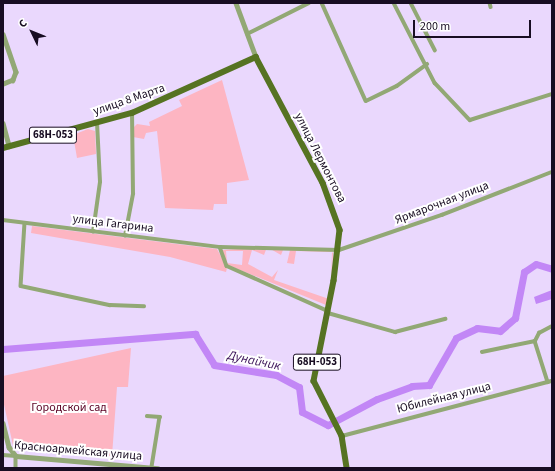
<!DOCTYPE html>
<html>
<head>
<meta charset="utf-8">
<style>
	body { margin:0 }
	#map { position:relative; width:555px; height:471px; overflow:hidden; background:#ead8fd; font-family:"Source Sans 3",sans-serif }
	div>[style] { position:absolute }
	.green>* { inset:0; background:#fdb5c2 }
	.water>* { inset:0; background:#c287f6 }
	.river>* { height:7px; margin:-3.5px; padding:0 3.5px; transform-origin:3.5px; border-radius:3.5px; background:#c287f6 }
	.minor>* { height:3.5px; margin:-1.75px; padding:0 1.75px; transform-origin:1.75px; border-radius:1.75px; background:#92a875 }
	.tertiary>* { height:4.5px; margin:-2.25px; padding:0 2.25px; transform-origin:2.25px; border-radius:2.25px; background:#92a875 }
	.primary>* { height:5.5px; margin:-2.75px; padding:0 2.75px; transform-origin:2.75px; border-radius:2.75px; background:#567322 }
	span { translate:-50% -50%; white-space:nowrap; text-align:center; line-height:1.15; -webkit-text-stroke:4px #fff; paint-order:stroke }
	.shield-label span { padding:1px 3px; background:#fff; border:1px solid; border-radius:3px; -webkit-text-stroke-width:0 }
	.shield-label { font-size:11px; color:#180d22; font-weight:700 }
	.street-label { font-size:12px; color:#180d22 }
	.park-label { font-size:12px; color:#5a0224 }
	.water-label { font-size:13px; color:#3b1358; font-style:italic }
	.frame { position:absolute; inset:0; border:4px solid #180d22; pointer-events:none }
	.north { position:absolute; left:12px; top:12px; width:40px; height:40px; -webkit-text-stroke:3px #fff; paint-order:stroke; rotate:313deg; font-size:11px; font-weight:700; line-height:16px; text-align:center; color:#180d22 }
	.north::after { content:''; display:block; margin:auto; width:14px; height:18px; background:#180d22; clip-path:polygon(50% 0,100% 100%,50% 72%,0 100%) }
	.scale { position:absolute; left:413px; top:20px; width:118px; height:18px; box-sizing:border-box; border:2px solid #180d22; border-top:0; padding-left:5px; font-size:12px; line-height:14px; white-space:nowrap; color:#180d22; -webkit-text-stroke:3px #fff; paint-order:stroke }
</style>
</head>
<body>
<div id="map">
	<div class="green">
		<i style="clip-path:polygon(222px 80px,249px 180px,227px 183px,227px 204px,214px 204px,213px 210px,165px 208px,157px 131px,146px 133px,144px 139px,133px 137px,133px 128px,137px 124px,150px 126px,149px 122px,182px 106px,179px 100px)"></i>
		<i style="clip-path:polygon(88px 129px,95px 131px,96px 154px,77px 158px,73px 135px)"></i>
		<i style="clip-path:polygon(32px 226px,217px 249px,227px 268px,226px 272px,170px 257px,31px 233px)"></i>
		<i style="clip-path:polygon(evenodd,267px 247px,331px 251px,333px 253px,331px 281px,332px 252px,296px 251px,294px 264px,287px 263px,290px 250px,283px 250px,281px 255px,267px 247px,264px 255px,252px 250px,248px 264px,272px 277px,278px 270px,274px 280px,329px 299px,326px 305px,228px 265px,222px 250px,267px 247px,226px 251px,243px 251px,242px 265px,227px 263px,226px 251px)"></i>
		<i style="clip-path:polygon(131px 348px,128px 387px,117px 387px,112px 456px,14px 450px,3px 400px,3px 376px)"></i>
	</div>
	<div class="water">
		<i style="clip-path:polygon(552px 290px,552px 299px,536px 304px,534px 297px)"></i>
	</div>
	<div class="river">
		<i style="left:3px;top:349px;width:193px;rotate:-4.5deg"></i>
		<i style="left:195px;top:334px;width:36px;rotate:58deg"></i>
		<i style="left:214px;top:365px;width:63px;rotate:9.2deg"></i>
		<i style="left:276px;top:375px;width:26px;rotate:28deg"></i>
		<i style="left:299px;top:387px;width:25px;rotate:83deg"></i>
		<i style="left:302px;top:412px;width:29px;rotate:27deg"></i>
		<i style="left:328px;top:425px;width:55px;rotate:-28deg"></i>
		<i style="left:377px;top:399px;width:37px;rotate:-20deg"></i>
		<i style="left:412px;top:386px;width:17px;rotate:-3deg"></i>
		<i style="left:429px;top:385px;width:54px;rotate:-60.1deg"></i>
		<i style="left:456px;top:338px;width:23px;rotate:-25deg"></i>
		<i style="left:477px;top:328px;width:23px;rotate:7deg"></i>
		<i style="left:500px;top:331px;width:20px;rotate:-41deg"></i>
		<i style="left:515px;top:318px;width:47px;rotate:-78.9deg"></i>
		<i style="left:524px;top:272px;width:14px;rotate:-34deg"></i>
		<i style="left:536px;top:264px;width:17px;rotate:17deg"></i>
	</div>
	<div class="minor">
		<i style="left:322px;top:3px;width:107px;rotate:65.8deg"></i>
		<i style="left:366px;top:101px;width:34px;rotate:-26deg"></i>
		<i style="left:397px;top:86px;width:37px;rotate:-36deg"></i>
		<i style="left:394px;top:3px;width:90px;rotate:62.9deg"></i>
		<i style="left:435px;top:83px;width:51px;rotate:46.6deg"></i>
		<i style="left:470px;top:120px;width:86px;rotate:-17.6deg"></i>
		<i style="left:411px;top:3px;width:53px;rotate:62.9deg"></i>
		<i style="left:490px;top:3px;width:4px;rotate:76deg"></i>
		<i style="left:247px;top:34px;width:69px;rotate:-26.6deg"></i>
		<i style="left:3px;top:220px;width:219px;rotate:7.1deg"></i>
		<i style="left:220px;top:247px;width:119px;rotate:1.4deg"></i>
		<i style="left:339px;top:250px;width:109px;rotate:-18.8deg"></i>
		<i style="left:442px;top:215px;width:118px;rotate:-21.4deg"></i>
		<i style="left:25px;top:223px;width:63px;rotate:93.6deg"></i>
		<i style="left:21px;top:286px;width:91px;rotate:12.1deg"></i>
		<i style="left:110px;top:305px;width:34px;rotate:2deg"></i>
		<i style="left:93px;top:232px;width:50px;rotate:-82deg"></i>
		<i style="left:100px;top:182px;width:59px;rotate:-92.9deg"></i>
		<i style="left:125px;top:236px;width:43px;rotate:-79.2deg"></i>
		<i style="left:133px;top:194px;width:81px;rotate:-90.7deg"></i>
		<i style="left:220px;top:247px;width:20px;rotate:70deg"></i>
		<i style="left:227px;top:266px;width:111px;rotate:24deg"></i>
		<i style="left:328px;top:313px;width:70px;rotate:15.8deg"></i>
		<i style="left:395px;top:332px;width:52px;rotate:-14.6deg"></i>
		<i style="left:535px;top:341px;width:43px;rotate:72.4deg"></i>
		<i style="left:482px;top:352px;width:54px;rotate:-11.7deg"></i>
		<i style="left:535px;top:341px;width:9px;rotate:-63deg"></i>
		<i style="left:539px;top:333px;width:15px;rotate:-28deg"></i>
		<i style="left:147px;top:416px;width:13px;rotate:4deg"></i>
		<i style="left:160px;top:417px;width:51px;rotate:99.1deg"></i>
		<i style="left:342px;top:436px;width:217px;rotate:-14.7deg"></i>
		<i style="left:3px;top:455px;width:13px;rotate:4deg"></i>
		<i style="left:16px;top:456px;width:12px;rotate:90deg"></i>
	</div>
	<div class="tertiary">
		<i style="left:236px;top:3px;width:58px;rotate:69.7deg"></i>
		<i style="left:3px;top:34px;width:40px;rotate:71.1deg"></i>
		<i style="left:16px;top:72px;width:9px;rotate:111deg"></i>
		<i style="left:13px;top:80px;width:11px;rotate:158deg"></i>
		<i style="left:3px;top:123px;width:24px;rotate:75deg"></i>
		<i style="left:3px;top:423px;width:25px;rotate:76deg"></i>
		<i style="left:9px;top:447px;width:11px;rotate:52deg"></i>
		<i style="left:16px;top:456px;width:142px;rotate:4.9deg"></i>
	</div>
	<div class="primary">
		<i style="left:3px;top:148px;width:134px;rotate:-15.2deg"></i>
		<i style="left:132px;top:113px;width:136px;rotate:-24.3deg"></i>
		<i style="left:256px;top:57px;width:143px;rotate:62deg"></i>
		<i style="left:323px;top:183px;width:50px;rotate:70.1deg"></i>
		<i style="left:340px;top:230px;width:51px;rotate:96.7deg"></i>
		<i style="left:334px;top:281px;width:102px;rotate:101.3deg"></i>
		<i style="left:314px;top:381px;width:62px;rotate:63deg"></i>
		<i style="left:342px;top:436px;width:32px;rotate:81deg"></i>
	</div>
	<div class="shield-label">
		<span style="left:53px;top:135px">68Н-053</span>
		<span style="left:317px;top:362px">68Н-053</span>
	</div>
	<div class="street-label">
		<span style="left:129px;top:100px;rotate:-19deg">улица 8 Марта</span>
		<span style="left:320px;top:158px;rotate:63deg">улица Лермонтова</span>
		<span style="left:442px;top:203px;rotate:-21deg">Ярмарочная улица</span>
		<span style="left:113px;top:224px;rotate:7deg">улица Гагарина</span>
		<span style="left:444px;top:398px;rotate:-14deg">Юбилейная улица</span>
		<span style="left:78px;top:451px;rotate:5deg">Красноармейская улица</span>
	</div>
	<div class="park-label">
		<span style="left:69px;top:408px">Городской сад</span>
	</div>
	<div class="water-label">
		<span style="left:254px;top:361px;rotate:12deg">Дунайчик</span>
	</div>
	<div class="frame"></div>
	<div class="north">С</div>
	<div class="scale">200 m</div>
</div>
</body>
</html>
